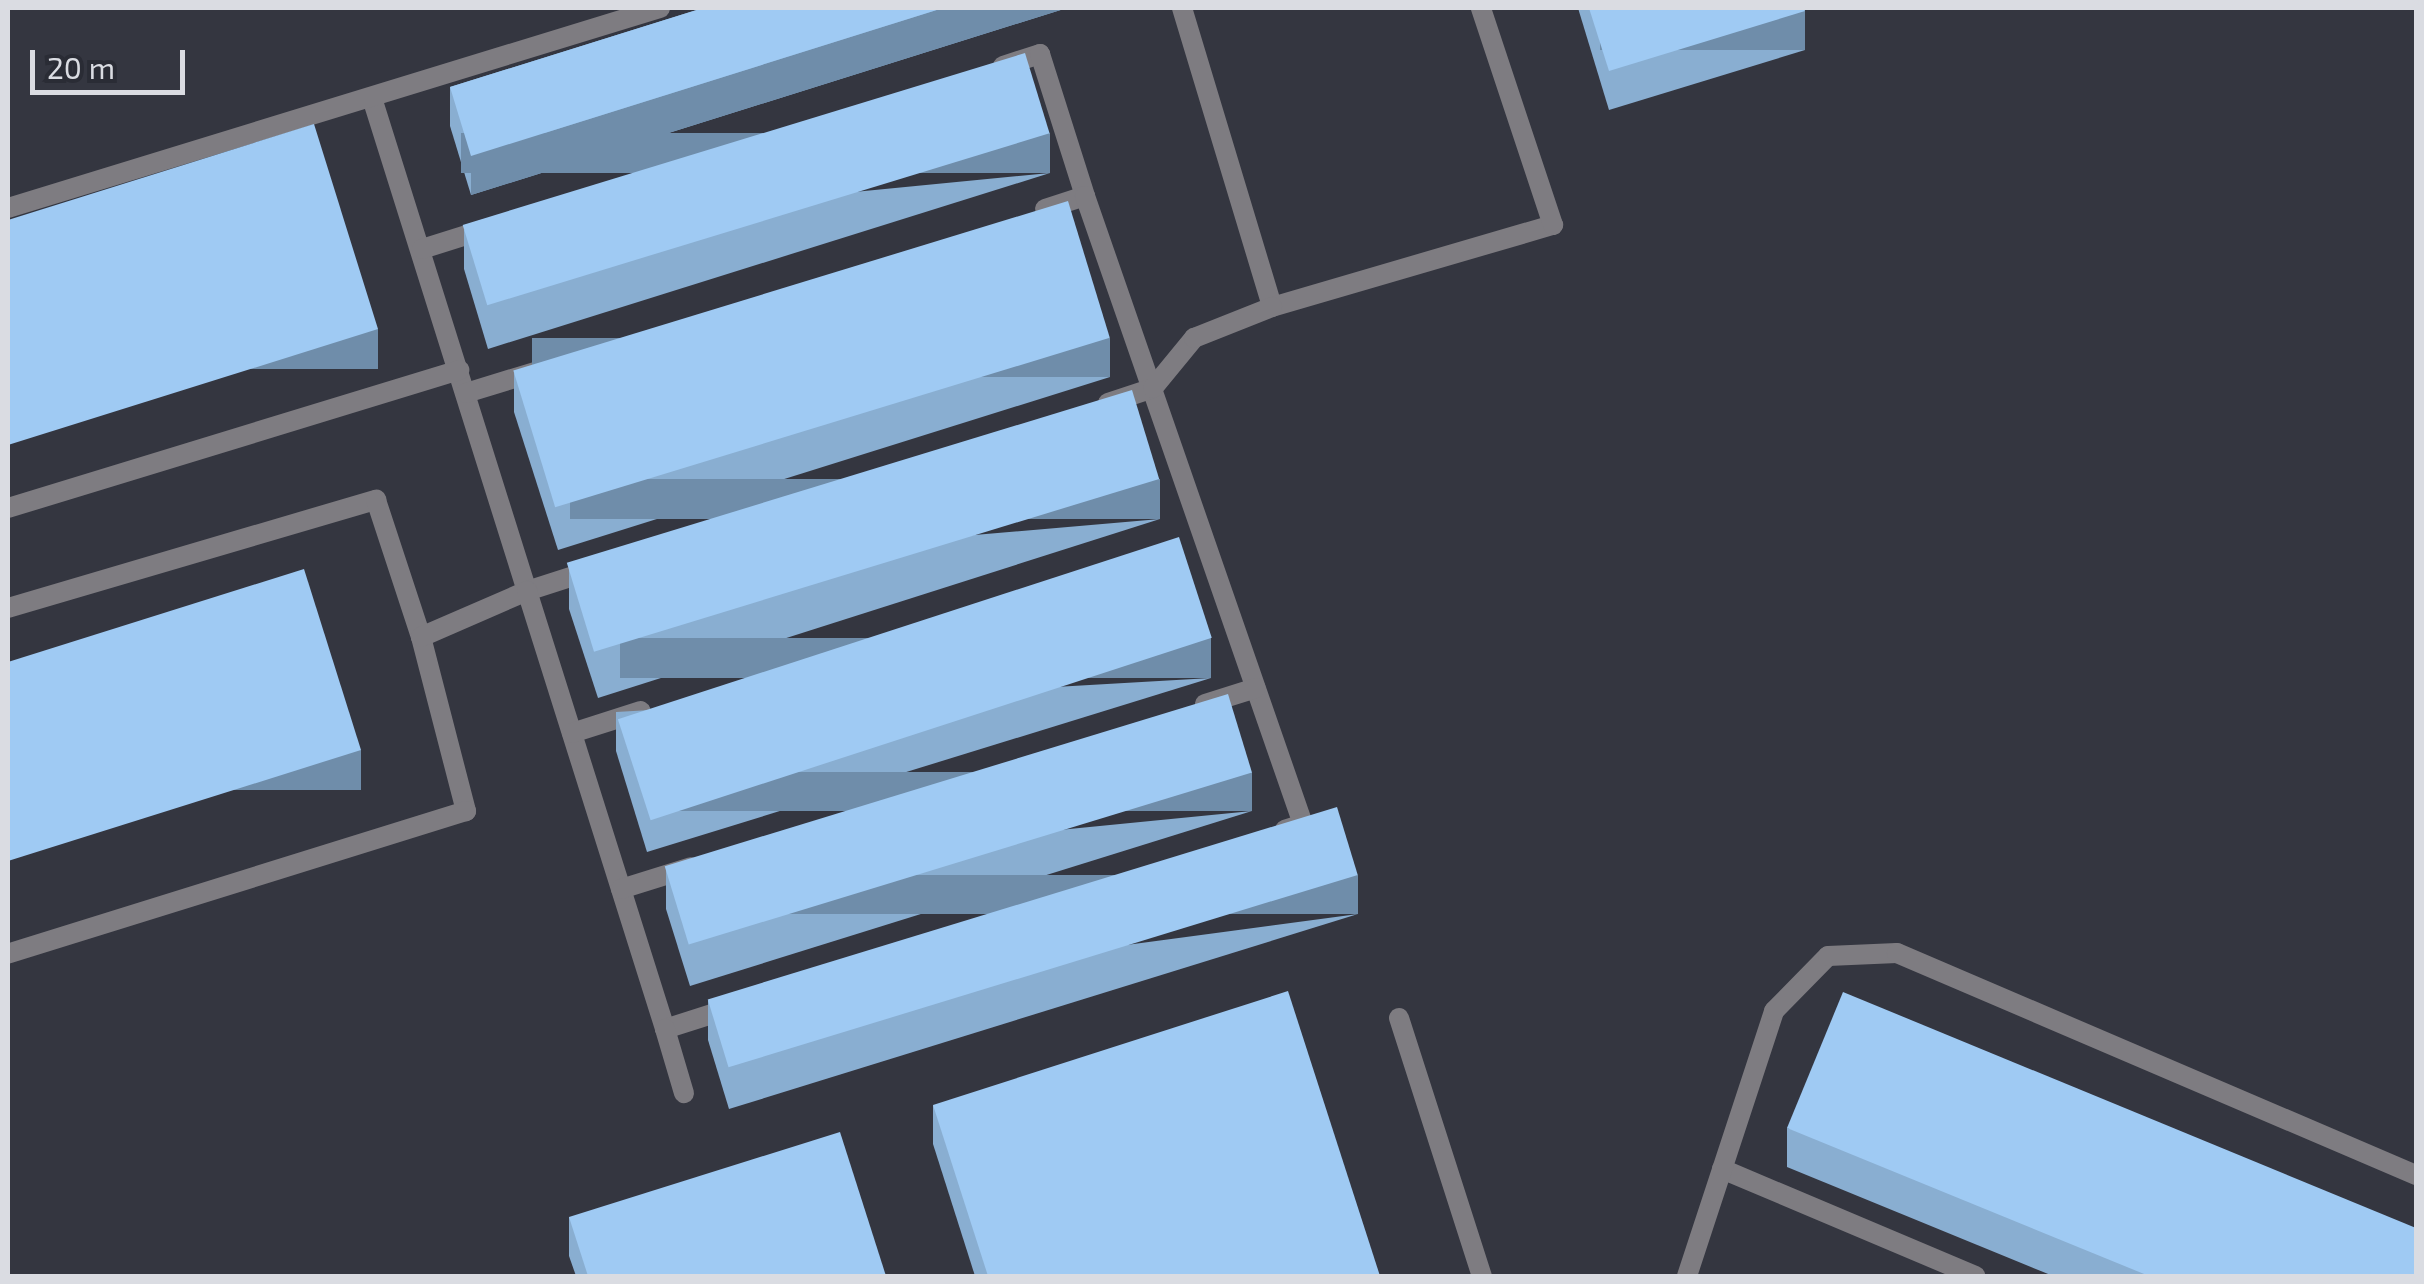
<!DOCTYPE html>
<html>
<head>
<meta charset="utf-8">
<style>
	body { margin:0 }
	#map { position:relative; width:2424px; height:1284px; overflow:hidden; background:#343640; font-family:"Exo 2",sans-serif }
	div>[style] { position:absolute }
	.lane>* { height:20px; margin:-10px; padding:0 10px; transform-origin:10px; border-radius:10px; background:#7e7c81 }
	.wall>* { inset:0; background:#89aed1 }
	.shaded-wall>* { inset:0; background:#6f8daa; transform-origin:0 0 }
	.building>* { inset:0; background:#9fcaf3; transform-origin:0 0 }
	span { translate:-50% -50%; white-space:nowrap; text-align:center; line-height:1.15; -webkit-text-stroke:10px #2a2c35; paint-order:stroke }
	.frame { position:absolute; inset:0; border:10px solid #dadce2; pointer-events:none }
	.scale { position:absolute; left:30px; top:50px; width:155px; height:45px; box-sizing:border-box; border:5px solid #dadce2; border-top:0; padding-left:12px; font-size:30px; line-height:35px; white-space:nowrap; color:#dadce2; -webkit-text-stroke:8px #2a2c35; paint-order:stroke }
</style>
</head>
<body>
<div id="map">
	<div class="lane">
		<i style="left:1182px;top:8px;width:312px;rotate:73.2deg"></i>
		<i style="left:1272px;top:307px;width:293px;rotate:-16.3deg"></i>
		<i style="left:1553px;top:225px;width:229px;rotate:-108.4deg"></i>
		<i style="left:1003px;top:66px;width:39px;rotate:-18deg"></i>
		<i style="left:1040px;top:54px;width:149px;rotate:72.4deg"></i>
		<i style="left:372px;top:98px;width:517px;rotate:72.55deg"></i>
		<i style="left:527px;top:591px;width:71px;rotate:-17.9deg"></i>
		<i style="left:8px;top:208px;width:682px;rotate:-17.05deg"></i>
		<i style="left:1045px;top:209px;width:42px;rotate:-18deg"></i>
		<i style="left:1085px;top:196px;width:665px;rotate:70.86deg"></i>
		<i style="left:1303px;top:824px;width:19px;rotate:162deg"></i>
		<i style="left:422px;top:249px;width:70px;rotate:-17.4deg"></i>
		<i style="left:466px;top:393px;width:78px;rotate:-17deg"></i>
		<i style="left:1108px;top:403px;width:47px;rotate:-18.4deg"></i>
		<i style="left:1153px;top:388px;width:65px;rotate:-50.6deg"></i>
		<i style="left:1194px;top:338px;width:84px;rotate:-21.7deg"></i>
		<i style="left:8px;top:508px;width:472px;rotate:-17deg"></i>
		<i style="left:8px;top:608px;width:384px;rotate:-16.4deg"></i>
		<i style="left:376px;top:500px;width:144px;rotate:71.8deg"></i>
		<i style="left:421px;top:637px;width:180px;rotate:75.5deg"></i>
		<i style="left:466px;top:811px;width:480px;rotate:162.7deg"></i>
		<i style="left:421px;top:637px;width:116px;rotate:-23.5deg"></i>
		<i style="left:527px;top:591px;width:459px;rotate:72.5deg"></i>
		<i style="left:665px;top:1029px;width:72px;rotate:-17.7deg"></i>
		<i style="left:1205px;top:704px;width:53px;rotate:-17.4deg"></i>
		<i style="left:572px;top:733px;width:72px;rotate:-17.7deg"></i>
		<i style="left:621px;top:889px;width:73px;rotate:-17.4deg"></i>
		<i style="left:1399px;top:1018px;width:271px;rotate:72.2deg"></i>
		<i style="left:665px;top:1029px;width:67px;rotate:73.5deg"></i>
		<i style="left:1722px;top:1169px;width:275px;rotate:22.9deg"></i>
		<i style="left:1687px;top:1276px;width:279px;rotate:-71.8deg"></i>
		<i style="left:1774px;top:1011px;width:77px;rotate:-45.5deg"></i>
		<i style="left:1828px;top:956px;width:69px;rotate:-2.5deg"></i>
		<i style="left:1897px;top:953px;width:564px;rotate:23.16deg"></i>
	</div>
	<div class="wall">
		<i style="clip-path:polygon(703px 8px,1067px 8px,471px 195px,450px 126px,450px 87px)"></i>
		<i style="clip-path:polygon(1578px 8px,1804px 8px,1805px 50px,1609px 110px)"></i>
		<i style="clip-path:polygon(1050px 173px,488px 349px,464px 269px,464px 230px)"></i>
		<i style="clip-path:polygon(514px 373px,1110px 377px,558px 550px,514px 412px)"></i>
		<i style="clip-path:polygon(1160px 519px,598px 698px,569px 609px,569px 570px)"></i>
		<i style="clip-path:polygon(1211px 678px,647px 852px,616px 751px,616px 712px)"></i>
		<i style="clip-path:polygon(1252px 811px,690px 986px,666px 909px,666px 869px)"></i>
		<i style="clip-path:polygon(1358px 914px,729px 1109px,708px 1040px,708px 1001px)"></i>
		<i style="clip-path:polygon(933px 1105px,1380px 1276px,975px 1276px,933px 1144px)"></i>
		<i style="clip-path:polygon(1787px 1128px,2416px 1276px,2053px 1276px,1787px 1167px)"></i>
		<i style="clip-path:polygon(569px 1217px,886px 1276px,576px 1276px,569px 1256px)"></i>
	</div>
	<div class="shaded-wall">
		<i style="clip-path:polygon(943px 8px,1067px 8px,471px 195px,471px 156px)"></i>
		<i style="left:1805px;top:11px;width:39px;height:205px;rotate:90deg"></i>
		<i style="left:1050px;top:133px;width:40px;height:589px;rotate:90deg"></i>
		<i style="left:378px;top:329px;width:40px;height:388px;rotate:90deg"></i>
		<i style="left:1110px;top:338px;width:39px;height:578px;rotate:90deg"></i>
		<i style="left:1160px;top:479px;width:40px;height:590px;rotate:90deg"></i>
		<i style="left:1211px;top:638px;width:40px;height:591px;rotate:90deg"></i>
		<i style="left:361px;top:750px;width:40px;height:370px;rotate:90deg"></i>
		<i style="left:1252px;top:772px;width:39px;height:589px;rotate:90deg"></i>
		<i style="left:1358px;top:875px;width:39px;height:658px;rotate:90deg"></i>
	</div>
	<div class="building">
		<i style="clip-path:polygon(703px 8px,943px 8px,471px 156px,450px 87px)"></i>
		<i style="clip-path:polygon(1589px 8px,1804px 8px,1805px 11px,1609px 71px)"></i>
		<i style="left:1025px;top:53px;width:84px;height:588px;rotate:73deg"></i>
		<i style="clip-path:polygon(314px 124px,378px 329px,8px 445px,8px 220px)"></i>
		<i style="left:1068px;top:201px;width:143px;height:580px;rotate:73deg"></i>
		<i style="left:1132px;top:390px;width:93px;height:591px;rotate:73deg"></i>
		<i style="left:1179px;top:537px;width:106px;height:590px;rotate:72deg"></i>
		<i style="clip-path:polygon(304px 569px,361px 750px,8px 861px,8px 662px)"></i>
		<i style="left:1228px;top:694px;width:82px;height:589px;rotate:73deg"></i>
		<i style="left:1337px;top:807px;width:71px;height:658px;rotate:73deg"></i>
		<i style="clip-path:polygon(1288px 991px,1380px 1276px,988px 1276px,933px 1105px)"></i>
		<i style="clip-path:polygon(1843px 992px,2416px 1228px,2416px 1276px,2149px 1276px,1787px 1128px)"></i>
		<i style="clip-path:polygon(840px 1132px,886px 1276px,588px 1276px,569px 1217px)"></i>
	</div>
	<div class="frame"></div>
	<div class="scale">20 m</div>
</div>
</body>
</html>
